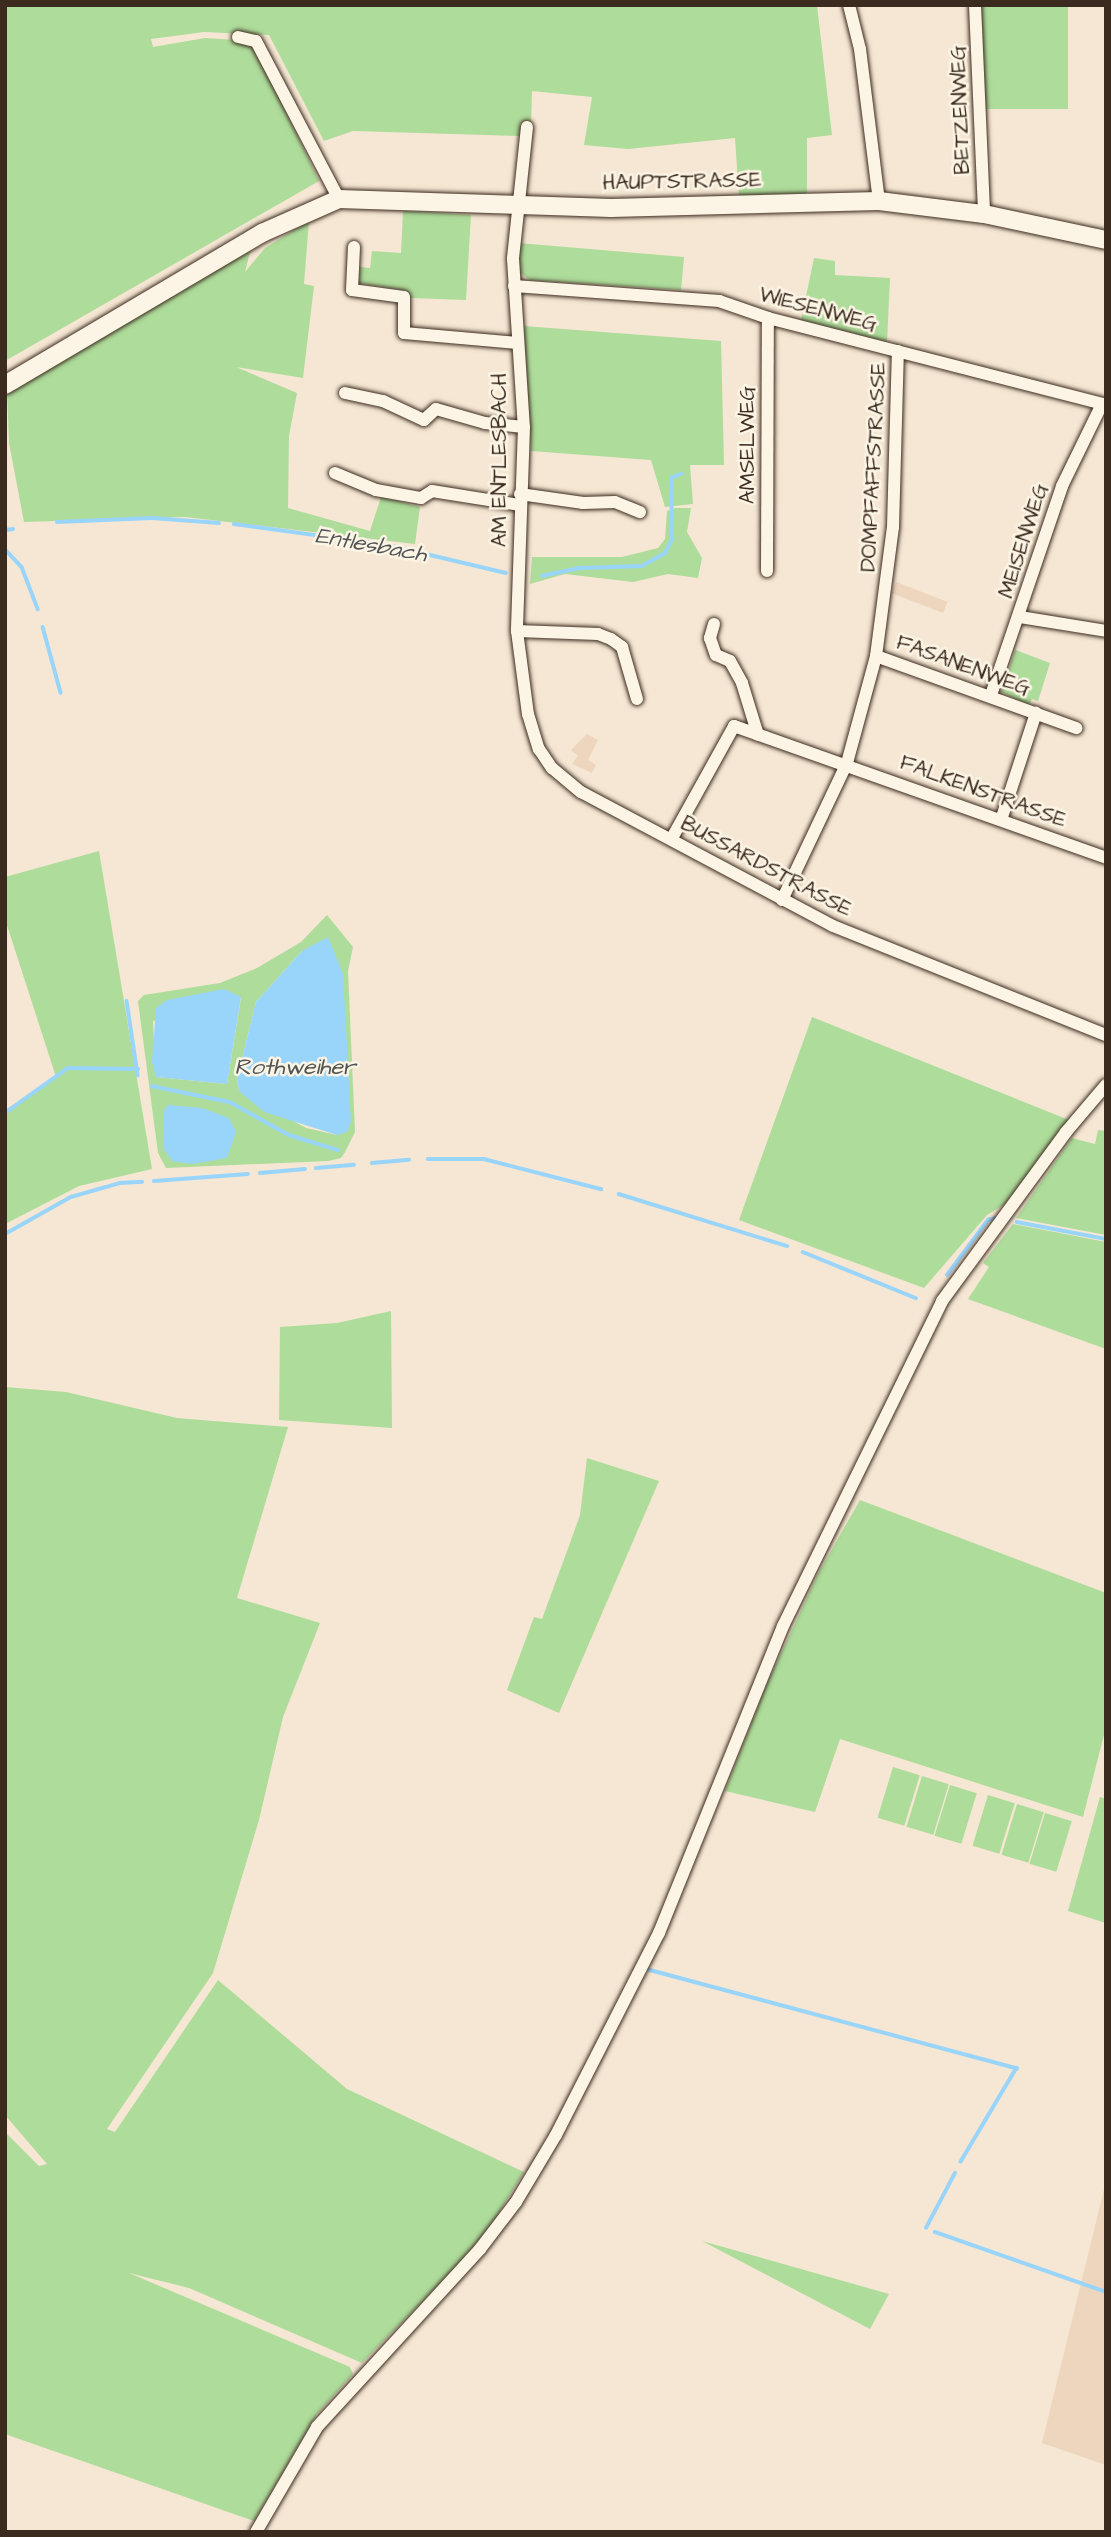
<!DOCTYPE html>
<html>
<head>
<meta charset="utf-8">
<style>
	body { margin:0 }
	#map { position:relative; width:1111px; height:2537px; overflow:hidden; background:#f5e7d3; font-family:"Architects Daughter",sans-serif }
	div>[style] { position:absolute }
	.built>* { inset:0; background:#edd6bd; transform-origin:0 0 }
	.green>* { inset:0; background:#aedc9b; transform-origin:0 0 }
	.water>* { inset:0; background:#99d4fa }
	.stream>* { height:3.5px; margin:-1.75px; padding:0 1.75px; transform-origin:1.75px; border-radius:1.75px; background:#99d4fa }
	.roads { filter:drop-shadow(0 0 2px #3b2a1e) drop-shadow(0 0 2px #3b2a1e) }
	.street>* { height:12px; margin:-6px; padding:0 6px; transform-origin:6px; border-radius:6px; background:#fcf5e5 }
	.secondary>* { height:18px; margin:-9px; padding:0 9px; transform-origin:9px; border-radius:9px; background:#fcf5e5 }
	span { translate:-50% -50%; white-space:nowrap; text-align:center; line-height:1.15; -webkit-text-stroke:5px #fcf5e5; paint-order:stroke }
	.street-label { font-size:21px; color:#3b2a1e }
	.water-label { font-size:23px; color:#525455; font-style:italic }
	.frame { position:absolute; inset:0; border:7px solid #3b2a1e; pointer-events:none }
</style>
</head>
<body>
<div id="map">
	<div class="built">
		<i style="left:896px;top:582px;width:55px;height:12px;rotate:21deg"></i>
		<i style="clip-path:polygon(587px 734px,598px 740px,588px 760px,596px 765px,592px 773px,572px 764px,578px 756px,571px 750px)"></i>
		<i style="clip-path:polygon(1106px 2181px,1106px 2465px,1042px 2443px)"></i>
	</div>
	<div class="green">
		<i style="clip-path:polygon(5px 5px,817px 5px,832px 135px,807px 138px,807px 193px,739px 197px,735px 138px,628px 149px,584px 145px,592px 97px,532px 91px,531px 126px,521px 125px,520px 136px,353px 131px,324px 141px,269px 35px,204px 32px,151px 39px,153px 47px,205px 38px,252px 41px,319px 181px,5px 361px)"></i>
		<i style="left:981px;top:5px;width:87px;height:104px"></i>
		<i style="clip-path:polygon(403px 211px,471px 215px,466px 300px,410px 298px,407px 291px,359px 283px,360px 267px,370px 268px,372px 251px,401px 253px)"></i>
		<i style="clip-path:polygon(309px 221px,304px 284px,314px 286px,303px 378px,236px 367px,297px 393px,289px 436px,288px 508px,370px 531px,381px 497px,420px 507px,415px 544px,185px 517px,24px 522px,9px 443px,7px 391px,251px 248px,245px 272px,265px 248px)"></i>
		<i style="clip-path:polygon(519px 243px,684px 257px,681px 290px,530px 280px,520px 273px)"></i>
		<i style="clip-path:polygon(814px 258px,835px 261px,835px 275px,890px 278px,887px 342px,801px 320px)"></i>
		<i style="clip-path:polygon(524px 326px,721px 341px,724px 465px,690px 465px,693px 504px,665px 507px,651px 460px,531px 451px)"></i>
		<i style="clip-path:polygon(676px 508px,691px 508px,687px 532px,702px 558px,698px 578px,668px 574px,633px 582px,565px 574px,530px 584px,532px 557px,622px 557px,658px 548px,665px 539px,667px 511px)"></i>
		<i style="clip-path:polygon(1015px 650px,1050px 663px,1038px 701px,1032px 699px,1029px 705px,1001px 692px)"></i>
		<i style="clip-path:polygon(99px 851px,152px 1169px,79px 1186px,5px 1224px,5px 1113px,56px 1077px,5px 919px,5px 877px)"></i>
		<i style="clip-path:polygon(evenodd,327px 915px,353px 947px,348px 971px,355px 1132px,345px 1152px,341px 1158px,328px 1161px,166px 1168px,158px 1153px,138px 1001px,144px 995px,220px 983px,257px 968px,301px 942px,327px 915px,302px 951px,337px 1135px,306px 1128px,239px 1091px,237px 1079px,256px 1002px,302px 951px,327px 915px,241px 998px,227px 1084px,156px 1077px,153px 1021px,241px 998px)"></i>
		<i style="clip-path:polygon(812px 1017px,1069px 1120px,1005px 1204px,987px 1215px,924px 1288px,739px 1220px)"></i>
		<i style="clip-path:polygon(1098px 1130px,1106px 1131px,1106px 1235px,1016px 1218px,1072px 1138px,1095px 1144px)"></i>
		<i style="clip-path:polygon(1013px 1224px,1106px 1242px,1106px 1349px,968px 1299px,989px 1267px,983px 1263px)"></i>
		<i style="clip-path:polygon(391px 1311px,392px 1428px,279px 1420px,280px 1327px,337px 1323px)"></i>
		<i style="clip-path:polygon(5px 1387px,66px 1392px,177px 1418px,288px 1427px,237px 1598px,320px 1623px,283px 1717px,259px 1820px,213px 1973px,107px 2129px,115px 2132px,218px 1980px,347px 2089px,524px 2172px,493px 2222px,461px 2262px,362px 2363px,189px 2288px,129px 2273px,350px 2367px,353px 2374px,317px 2414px,254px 2521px,5px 2434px,5px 2132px,39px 2166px,47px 2164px,5px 2115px)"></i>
		<i style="clip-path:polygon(587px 1458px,659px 1481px,559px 1713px,507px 1690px,534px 1617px,542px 1619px,570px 1543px,580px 1515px)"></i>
		<i style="clip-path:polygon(860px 1500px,1106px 1593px,1106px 1727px,1083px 1817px,840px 1739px,815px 1812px,725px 1791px,766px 1686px,818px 1574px)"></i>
		<i style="left:893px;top:1767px;width:28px;height:53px;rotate:17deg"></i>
		<i style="left:922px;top:1776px;width:28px;height:53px;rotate:17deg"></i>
		<i style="left:950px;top:1785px;width:28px;height:53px;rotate:17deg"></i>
		<i style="left:988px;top:1795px;width:28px;height:53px;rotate:17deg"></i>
		<i style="clip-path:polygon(1100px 1797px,1106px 1799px,1106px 1923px,1068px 1911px)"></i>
		<i style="left:1017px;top:1804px;width:28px;height:53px;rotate:17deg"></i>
		<i style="left:1045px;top:1813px;width:28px;height:53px;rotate:17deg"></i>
		<i style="clip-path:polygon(702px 2241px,889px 2294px,870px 2329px)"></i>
	</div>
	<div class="water">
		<i style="clip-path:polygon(328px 937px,343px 974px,351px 1122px,347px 1132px,337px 1135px,264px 1112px,239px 1091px,237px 1079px,256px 1002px,302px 951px)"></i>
		<i style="clip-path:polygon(224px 989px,241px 997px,227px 1084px,156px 1077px,152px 1062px,156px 1008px,167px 1000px)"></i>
		<i style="clip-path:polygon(168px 1105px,202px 1108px,229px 1118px,236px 1132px,227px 1158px,192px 1164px,172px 1161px,164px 1149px,163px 1112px)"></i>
	</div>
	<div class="stream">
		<i style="left:57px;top:522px;width:95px;rotate:-2.4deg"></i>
		<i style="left:152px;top:518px;width:67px;rotate:4.3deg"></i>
		<i style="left:234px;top:524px;width:155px;rotate:7.8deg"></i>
		<i style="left:388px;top:545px;width:121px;rotate:13.3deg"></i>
		<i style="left:5px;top:530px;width:8px;rotate:-7deg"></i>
		<i style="left:5px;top:549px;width:25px;rotate:47deg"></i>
		<i style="left:22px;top:567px;width:45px;rotate:69.1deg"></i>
		<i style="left:542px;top:576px;width:38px;rotate:-12deg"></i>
		<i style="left:579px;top:568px;width:63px;rotate:-1.8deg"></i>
		<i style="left:642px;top:566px;width:26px;rotate:-29deg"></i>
		<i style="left:665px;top:553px;width:15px;rotate:-62deg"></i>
		<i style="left:672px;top:540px;width:62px;rotate:-90.9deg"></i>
		<i style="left:671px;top:478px;width:11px;rotate:-22deg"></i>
		<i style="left:43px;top:627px;width:68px;rotate:74.7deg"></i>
		<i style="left:127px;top:1001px;width:75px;rotate:81.5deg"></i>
		<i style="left:152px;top:1086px;width:80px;rotate:11.6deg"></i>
		<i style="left:230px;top:1102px;width:68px;rotate:29.2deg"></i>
		<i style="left:289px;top:1135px;width:51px;rotate:17deg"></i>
		<i style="left:5px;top:1113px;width:77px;rotate:-35.5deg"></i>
		<i style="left:68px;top:1068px;width:70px;rotate:0.8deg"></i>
		<i style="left:428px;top:1159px;width:56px"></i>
		<i style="left:484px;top:1159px;width:121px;rotate:14.4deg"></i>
		<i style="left:372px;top:1163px;width:37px;rotate:-5deg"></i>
		<i style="left:316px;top:1168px;width:38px;rotate:-5deg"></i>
		<i style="left:260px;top:1173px;width:45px;rotate:-5.1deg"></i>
		<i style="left:154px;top:1181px;width:94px;rotate:-4.3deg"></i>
		<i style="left:619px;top:1194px;width:176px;rotate:17.2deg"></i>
		<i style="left:1017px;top:1222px;width:91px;rotate:10.8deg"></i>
		<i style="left:5px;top:1234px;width:76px;rotate:-29.3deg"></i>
		<i style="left:71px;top:1197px;width:51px;rotate:-15.9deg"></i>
		<i style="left:120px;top:1183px;width:22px;rotate:-3deg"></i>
		<i style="left:803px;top:1252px;width:122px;rotate:22.2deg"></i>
		<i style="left:947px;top:1275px;width:69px;rotate:-53.3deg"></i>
		<i style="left:988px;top:1220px;width:8px;rotate:-14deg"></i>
		<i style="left:650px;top:1970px;width:380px;rotate:15deg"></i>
		<i style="left:1017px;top:2068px;width:109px;rotate:120.8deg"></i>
		<i style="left:926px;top:2228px;width:62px;rotate:-62.2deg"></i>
		<i style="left:935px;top:2232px;width:181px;rotate:19.3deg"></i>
	</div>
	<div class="roads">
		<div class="street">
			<i style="left:849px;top:5px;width:45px;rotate:76deg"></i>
			<i style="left:860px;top:49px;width:153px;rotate:82.9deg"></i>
			<i style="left:975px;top:5px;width:209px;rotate:87.5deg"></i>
			<i style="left:238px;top:37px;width:18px;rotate:13deg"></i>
			<i style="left:256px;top:41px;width:178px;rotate:62.3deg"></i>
			<i style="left:527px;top:127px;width:133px;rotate:96.1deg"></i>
			<i style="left:513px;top:259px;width:168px;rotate:86.3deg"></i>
			<i style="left:524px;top:427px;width:204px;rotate:92deg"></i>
			<i style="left:517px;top:631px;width:84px;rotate:82.5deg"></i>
			<i style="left:528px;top:714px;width:37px;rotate:73deg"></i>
			<i style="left:539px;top:749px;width:23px;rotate:56deg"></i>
			<i style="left:552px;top:768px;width:38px;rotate:40deg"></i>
			<i style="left:581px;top:792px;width:285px;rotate:28deg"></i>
			<i style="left:833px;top:926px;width:294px;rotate:21.8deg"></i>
			<i style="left:354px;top:247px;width:43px;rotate:92.7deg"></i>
			<i style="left:352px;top:290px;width:52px;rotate:7.7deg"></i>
			<i style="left:404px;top:297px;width:36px;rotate:90deg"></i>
			<i style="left:404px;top:333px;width:114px;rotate:5deg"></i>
			<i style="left:514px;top:286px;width:206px;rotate:4.2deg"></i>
			<i style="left:719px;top:301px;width:52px;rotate:19.1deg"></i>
			<i style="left:768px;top:318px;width:349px;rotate:14.4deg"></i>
			<i style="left:345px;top:393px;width:39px;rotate:12deg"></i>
			<i style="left:383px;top:401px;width:45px;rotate:24.9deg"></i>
			<i style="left:424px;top:420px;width:16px;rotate:-43deg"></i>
			<i style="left:436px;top:409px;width:51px;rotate:15.9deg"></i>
			<i style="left:485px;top:423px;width:39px;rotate:6deg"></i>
			<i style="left:335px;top:473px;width:44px;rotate:22.5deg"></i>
			<i style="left:376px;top:490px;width:46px;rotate:10.1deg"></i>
			<i style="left:421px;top:498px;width:13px;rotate:-32deg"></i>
			<i style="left:432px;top:491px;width:88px;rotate:9.1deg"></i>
			<i style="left:520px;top:494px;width:64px;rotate:8.1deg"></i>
			<i style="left:583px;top:503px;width:32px;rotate:-2deg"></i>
			<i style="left:615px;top:502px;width:27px;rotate:22deg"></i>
			<i style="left:767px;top:571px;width:253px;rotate:-89.8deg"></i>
			<i style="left:1020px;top:617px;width:87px;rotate:9.2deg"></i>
			<i style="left:714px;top:624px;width:15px;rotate:106deg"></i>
			<i style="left:710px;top:638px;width:18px;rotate:71deg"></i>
			<i style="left:716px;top:655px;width:15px;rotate:23deg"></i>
			<i style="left:730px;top:661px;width:25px;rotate:61deg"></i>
			<i style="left:742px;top:683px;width:54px;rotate:72.9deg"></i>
			<i style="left:517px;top:631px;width:81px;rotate:2.1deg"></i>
			<i style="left:598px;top:634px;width:14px;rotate:21deg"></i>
			<i style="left:611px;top:639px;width:14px;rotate:36deg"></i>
			<i style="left:622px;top:647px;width:54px;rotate:73.9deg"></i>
			<i style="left:876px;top:656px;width:213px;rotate:19.8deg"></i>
			<i style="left:991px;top:695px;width:221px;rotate:-71.2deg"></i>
			<i style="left:1062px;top:486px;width:91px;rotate:-64deg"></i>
			<i style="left:1001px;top:820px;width:113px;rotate:-71.9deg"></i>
			<i style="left:672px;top:838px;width:128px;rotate:-61deg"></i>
			<i style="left:734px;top:726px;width:395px;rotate:19.5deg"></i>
			<i style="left:782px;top:900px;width:152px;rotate:-64.6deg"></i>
			<i style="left:847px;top:763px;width:111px;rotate:-74.8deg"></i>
			<i style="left:876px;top:656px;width:130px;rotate:-82.5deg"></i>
			<i style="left:893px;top:527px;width:176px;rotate:-88.4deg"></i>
			<i style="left:256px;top:2532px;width:121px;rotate:-59.8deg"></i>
			<i style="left:317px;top:2427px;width:241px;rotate:-47.5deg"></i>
			<i style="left:480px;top:2249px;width:59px;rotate:-52.5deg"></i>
			<i style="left:516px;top:2202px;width:78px;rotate:-59.2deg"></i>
			<i style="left:556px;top:2135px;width:227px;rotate:-63deg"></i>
			<i style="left:659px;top:1933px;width:331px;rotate:-68deg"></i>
			<i style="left:783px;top:1626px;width:362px;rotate:-63.9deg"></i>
			<i style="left:942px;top:1301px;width:210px;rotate:-53.7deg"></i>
			<i style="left:1066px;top:1132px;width:62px;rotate:-49.6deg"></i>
		</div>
		<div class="secondary">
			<i style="left:5px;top:385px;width:299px;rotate:-30.6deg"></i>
			<i style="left:262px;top:233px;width:84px;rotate:-23.8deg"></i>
			<i style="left:339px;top:199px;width:272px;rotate:1.9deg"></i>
			<i style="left:611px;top:208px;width:268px;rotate:-1.5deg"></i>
			<i style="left:879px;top:201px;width:106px;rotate:7.1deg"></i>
			<i style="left:984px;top:214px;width:125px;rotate:12deg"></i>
		</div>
	</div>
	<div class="street-label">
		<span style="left:961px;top:110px;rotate:-92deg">BETZENWEG</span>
		<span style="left:682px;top:182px;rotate:-1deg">HAUPTSTRASSE</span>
		<span style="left:818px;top:310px;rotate:15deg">WIESENWEG</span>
		<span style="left:748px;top:445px;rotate:-90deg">AMSELWEG</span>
		<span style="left:500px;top:460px;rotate:-90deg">AM ENTLESBACH</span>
		<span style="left:874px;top:467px;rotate:-87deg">DOMPFAFFSTRASSE</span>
		<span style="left:1024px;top:541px;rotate:-72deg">MEISENWEG</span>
		<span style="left:963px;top:666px;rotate:20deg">FASANENWEG</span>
		<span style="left:983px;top:792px;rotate:20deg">FALKENSTRASSE</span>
		<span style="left:766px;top:867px;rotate:28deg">BUSSARDSTRASSE</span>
	</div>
	<div class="water-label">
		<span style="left:371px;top:545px;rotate:10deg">Entlesbach</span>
		<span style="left:295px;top:1067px">Rothweiher</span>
	</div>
	<div class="frame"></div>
</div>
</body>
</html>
